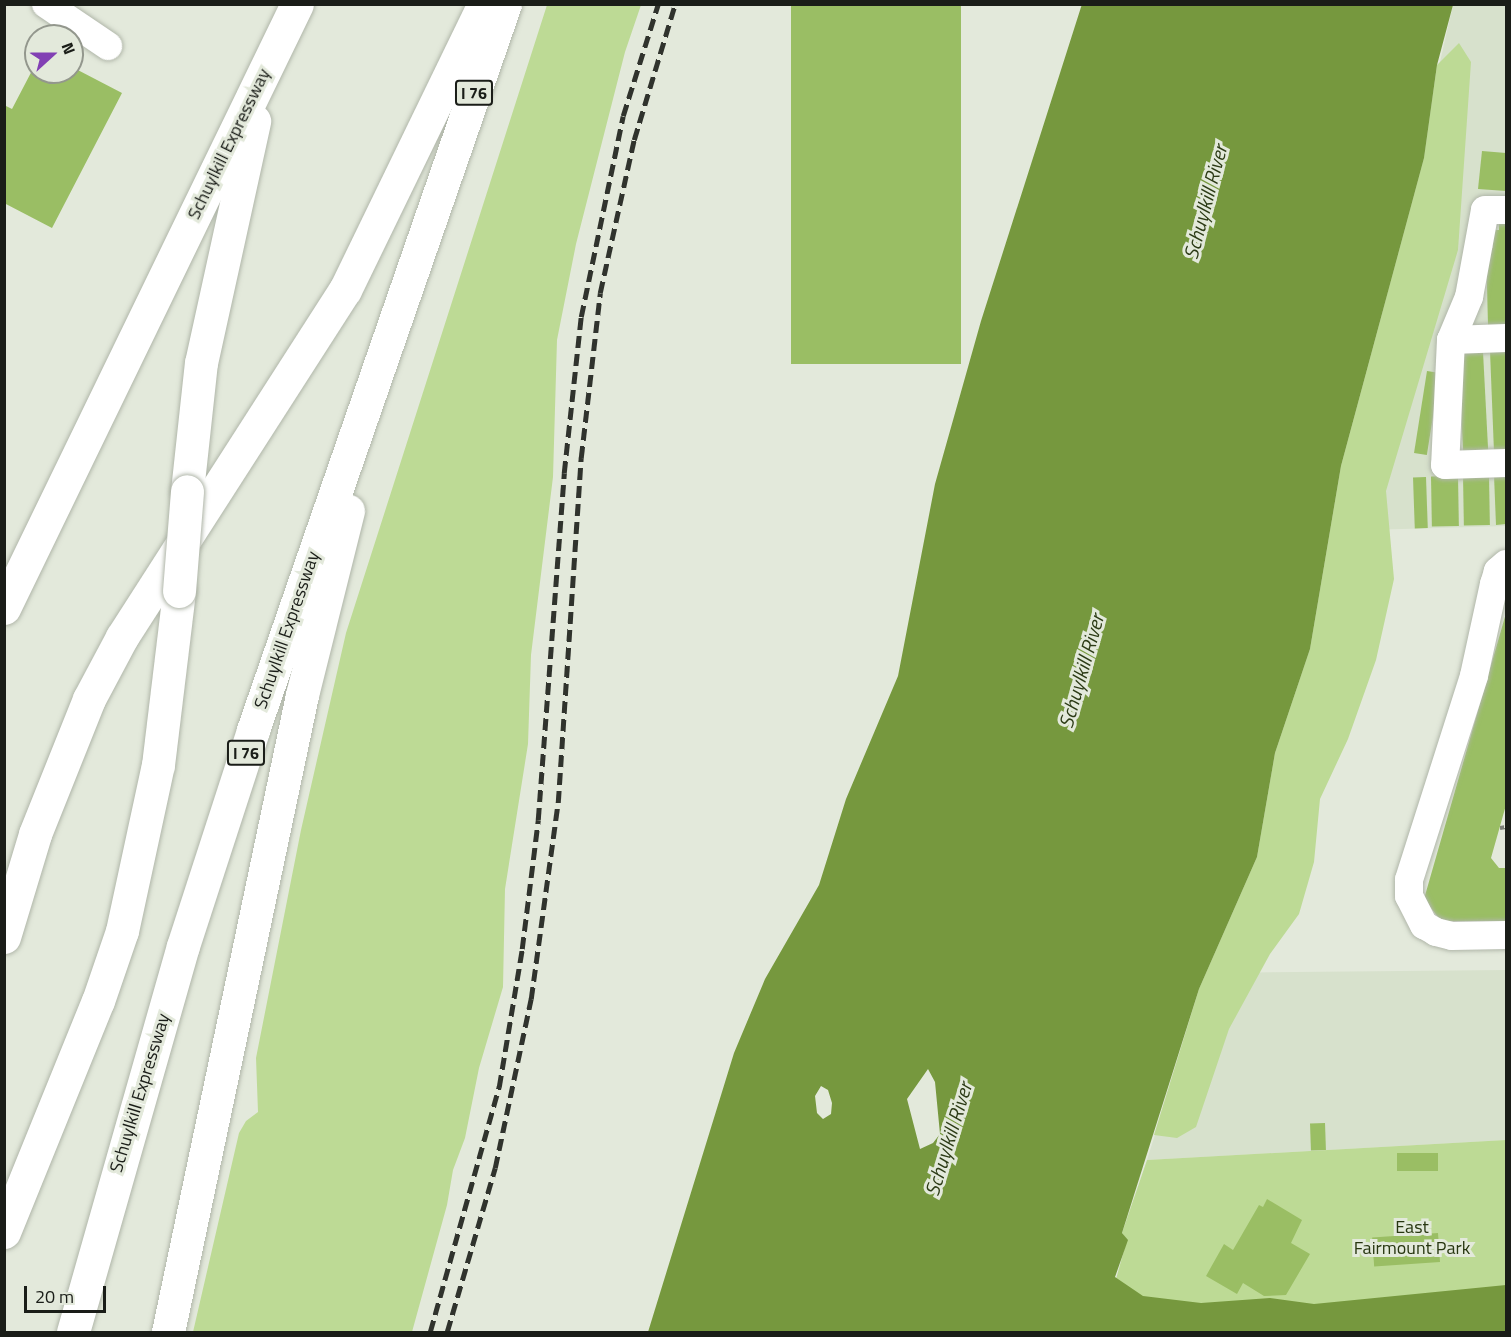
<!DOCTYPE html>
<html>
<head>
<meta charset="utf-8">
<style>
	body { margin:0 }
	#map { position:relative; width:1511px; height:1337px; overflow:hidden; background:#e3e9db; font-family:"Titillium Web",sans-serif }
	div>[style] { position:absolute }
	.built>* { inset:0; background:#d7e1cc }
	.green>* { inset:0; background:#bdda95 }
	.water>* { inset:0; background:#76983e }
	.building>* { inset:0; background:#9abe64; transform-origin:0 0 }
	.path>* { height:4px; margin-top:-2px; transform-origin:0; background:repeating-linear-gradient(90deg,#7c8077 0 4.5px,transparent 0 9px) }
	.roads { filter:drop-shadow(0 0 2px #b0b6a9) drop-shadow(0 0 2px #b0b6a9) }
	.minor>* { height:28px; margin:-14px; padding:0 14px; transform-origin:14px; border-radius:14px; background:#fff }
	.highway>* { height:33px; margin:-16.5px; padding:0 16.5px; transform-origin:16.5px; border-radius:16.5px; background:#fff }
	.rail>* { height:4.5px; margin-top:-2.25px; transform-origin:0; background:repeating-linear-gradient(90deg,#30332d 0 12px,transparent 0 18px) }
	.bridges { filter:drop-shadow(0 0 2px #b0b6a9) drop-shadow(0 0 2px #b0b6a9) }
	.highway-bridge>* { height:33px; margin:-16.5px; padding:0 16.5px; transform-origin:16.5px; border-radius:16.5px; background:#fff }
	span { translate:-50% -50%; white-space:nowrap; text-align:center; line-height:1.15; -webkit-text-stroke:6px #e3e9db; paint-order:stroke }
	.shield-label span { padding:2px 4px; background:#e3e9db; border:2px solid; border-radius:4px; -webkit-text-stroke-width:0 }
	.shield-label { font-size:16px; color:#1a1d18; font-weight:700 }
	.street-label { font-size:18px; color:#1a1d18 }
	.park-label { font-size:18px; color:#273610 }
	.water-label { font-size:20px; color:#2c3b16; font-style:italic }
	.frame { position:absolute; inset:0; border:6px solid #1a1d18; pointer-events:none }
	.north { position:absolute; left:24px; top:24px; width:60px; height:60px; box-sizing:border-box; background:#e3e9db; border:2px solid #93978d; border-radius:50%; rotate:69deg; font-size:16px; font-weight:700; line-height:24px; text-align:center; color:#1a1d18 }
	.north::after { content:''; display:block; margin:auto; width:21px; height:27px; background:#8240b4; clip-path:polygon(50% 0,100% 100%,50% 72%,0 100%) }
	.scale { position:absolute; left:24px; top:1286px; width:82px; height:27px; box-sizing:border-box; border:3px solid #1a1d18; border-top:0; padding-left:8px; font-size:18px; line-height:21px; white-space:nowrap; color:#1a1d18; -webkit-text-stroke:4px #e3e9db; paint-order:stroke }
</style>
</head>
<body>
<div id="map">
	<div class="built">
		<i style="clip-path:polygon(1453px 5px,1506px 5px,1506px 526px,1333px 531px)"></i>
		<i style="clip-path:polygon(1506px 970px,1506px 1140px,1147px 1160px,1206px 973px)"></i>
	</div>
	<div class="green">
		<i style="clip-path:polygon(547px 5px,641px 5px,625px 52px,576px 244px,557px 340px,553px 477px,531px 655px,528px 744px,505px 889px,503px 987px,479px 1068px,465px 1138px,453px 1170px,447px 1205px,412px 1332px,193px 1332px,239px 1133px,246px 1121px,258px 1112px,256px 1058px,301px 830px,346px 633px)"></i>
		<i style="clip-path:polygon(1459px 43px,1471px 62px,1458px 250px,1386px 491px,1394px 579px,1376px 660px,1348px 739px,1320px 799px,1314px 862px,1299px 914px,1270px 954px,1229px 1029px,1196px 1127px,1177px 1138px,1154px 1135px,1199px 989px,1257px 857px,1275px 753px,1310px 649px,1341px 466px,1424px 158px,1437px 65px)"></i>
		<i style="clip-path:polygon(1506px 1140px,1506px 1332px,1101px 1332px,1127px 1240px,1122px 1233px,1147px 1160px)"></i>
	</div>
	<div class="water">
		<i style="clip-path:polygon(evenodd,1082px 4px,1453px 5px,1437px 65px,1424px 158px,1341px 466px,1310px 649px,1275px 753px,1257px 857px,1199px 989px,1122px 1233px,1128px 1240px,1115px 1277px,1143px 1296px,1201px 1303px,1270px 1298px,1314px 1304px,1506px 1285px,1506px 1332px,648px 1332px,734px 1053px,765px 979px,819px 885px,846px 799px,898px 676px,935px 484px,981px 321px,1082px 4px,928px 1069px,935px 1082px,940px 1134px,933px 1143px,920px 1149px,907px 1099px,928px 1069px,1082px 4px,821px 1086px,828px 1090px,832px 1103px,831px 1114px,823px 1119px,817px 1113px,815px 1096px,821px 1086px)"></i>
	</div>
	<div class="building">
		<i style="left:791px;top:4px;width:170px;height:360px"></i>
		<i style="clip-path:polygon(36px 63px,36px 72px,72px 72px,72px 67px,122px 93px,52px 228px,4px 203px,4px 105px,12px 109px)"></i>
		<i style="clip-path:polygon(1482px 151px,1506px 153px,1506px 191px,1478px 189px)"></i>
		<i style="clip-path:polygon(1499px 224px,1506px 224px,1506px 325px,1488px 325px,1486px 248px,1493px 248px,1492px 230px,1499px 230px)"></i>
		<i style="clip-path:polygon(1490px 351px,1506px 351px,1506px 451px,1494px 452px)"></i>
		<i style="left:1483px;top:352px;width:100px;height:25px;rotate:87deg"></i>
		<i style="left:1427px;top:371px;width:13px;height:83px;rotate:9deg"></i>
		<i style="left:1489px;top:475px;width:50px;height:26px;rotate:89deg"></i>
		<i style="clip-path:polygon(1494px 475px,1506px 475px,1506px 524px,1496px 525px)"></i>
		<i style="left:1458px;top:476px;width:50px;height:27px;rotate:89deg"></i>
		<i style="left:1426px;top:477px;width:51px;height:13px;rotate:88deg"></i>
		<i style="clip-path:polygon(1506px 613px,1506px 805px,1491px 858px,1499px 868px,1506px 868px,1506px 921px,1441px 921px,1424px 899px)"></i>
		<i style="left:1325px;top:1123px;width:27px;height:15px;rotate:88deg"></i>
		<i style="left:1438px;top:1153px;width:18px;height:41px;rotate:90deg"></i>
		<i style="clip-path:polygon(1267px 1199px,1302px 1220px,1291px 1243px,1310px 1254px,1286px 1295px,1264px 1296px,1243px 1283px,1237px 1294px,1206px 1276px,1224px 1244px,1233px 1250px,1259px 1205px,1263px 1207px)"></i>
		<i style="left:1438px;top:1233px;width:29px;height:66px;rotate:86deg"></i>
	</div>
	<div class="path">
		<i style="left:1500px;top:828px;width:6px;rotate:-9deg"></i>
	</div>
	<div class="roads">
		<div class="minor">
			<i style="left:46px;top:4px;width:75px;rotate:34.1deg"></i>
			<i style="left:1506px;top:338px;width:55px;rotate:177.9deg"></i>
			<i style="left:1451px;top:340px;width:125px;rotate:92.7deg"></i>
			<i style="left:1445px;top:465px;width:61px;rotate:-1.9deg"></i>
			<i style="left:1451px;top:340px;width:47px;rotate:-67.3deg"></i>
			<i style="left:1469px;top:297px;width:88px;rotate:-79.6deg"></i>
			<i style="left:1485px;top:210px;width:21px"></i>
			<i style="left:1506px;top:564px;width:11px;rotate:139deg"></i>
			<i style="left:1498px;top:571px;width:14px;rotate:107deg"></i>
			<i style="left:1494px;top:584px;width:94px;rotate:102.3deg"></i>
			<i style="left:1474px;top:676px;width:214px;rotate:107.7deg"></i>
			<i style="left:1409px;top:880px;width:16px;rotate:90deg"></i>
			<i style="left:1409px;top:896px;width:33px;rotate:63deg"></i>
			<i style="left:1424px;top:925px;width:14px;rotate:30deg"></i>
			<i style="left:1436px;top:932px;width:16px;rotate:14deg"></i>
			<i style="left:1452px;top:936px;width:54px;rotate:-1.1deg"></i>
		</div>
		<div class="highway">
			<i style="left:187px;top:491px;width:129px;rotate:-83.8deg"></i>
			<i style="left:201px;top:363px;width:248px;rotate:-77.6deg"></i>
			<i style="left:4px;top:608px;width:671px;rotate:-64.12deg"></i>
			<i style="left:4px;top:937px;width:108px;rotate:-73.2deg"></i>
			<i style="left:35px;top:834px;width:145px;rotate:-68.2deg"></i>
			<i style="left:89px;top:699px;width:70px;rotate:-62deg"></i>
			<i style="left:122px;top:637px;width:412px;rotate:-57.3deg"></i>
			<i style="left:345px;top:290px;width:318px;rotate:-64.1deg"></i>
			<i style="left:4px;top:1232px;width:249px;rotate:-67.9deg"></i>
			<i style="left:98px;top:1001px;width:74px;rotate:-71.1deg"></i>
			<i style="left:122px;top:931px;width:170px;rotate:-77.8deg"></i>
			<i style="left:158px;top:765px;width:175px;rotate:-83.1deg"></i>
			<i style="left:73px;top:1332px;width:401px;rotate:-74.1deg"></i>
			<i style="left:183px;top:946px;width:227px;rotate:-72deg"></i>
			<i style="left:253px;top:730px;width:768px;rotate:-70.86deg"></i>
			<i style="left:168px;top:1332px;width:651px;rotate:-78.12deg"></i>
			<i style="left:302px;top:695px;width:190px;rotate:-76deg"></i>
		</div>
	</div>
	<div class="rail">
		<i style="left:430px;top:1332px;width:255px;rotate:-74.3deg"></i>
		<i style="left:499px;top:1087px;width:140px;rotate:-80.5deg"></i>
		<i style="left:522px;top:949px;width:130px;rotate:-82.9deg"></i>
		<i style="left:538px;top:820px;width:348px;rotate:-85.7deg"></i>
		<i style="left:564px;top:473px;width:157px;rotate:-83.8deg"></i>
		<i style="left:581px;top:317px;width:205px;rotate:-78.2deg"></i>
		<i style="left:623px;top:116px;width:117px;rotate:-72.6deg"></i>
		<i style="left:447px;top:1332px;width:171px;rotate:-73.7deg"></i>
		<i style="left:495px;top:1168px;width:173px;rotate:-78deg"></i>
		<i style="left:531px;top:999px;width:198px;rotate:-82.2deg"></i>
		<i style="left:558px;top:803px;width:346px;rotate:-86.2deg"></i>
		<i style="left:581px;top:458px;width:166px;rotate:-83.4deg"></i>
		<i style="left:600px;top:293px;width:157px;rotate:-77.5deg"></i>
		<i style="left:634px;top:140px;width:142px;rotate:-73.2deg"></i>
	</div>
	<div class="bridges">
		<div class="highway-bridge">
			<i style="left:179px;top:591px;width:100px;rotate:-85.4deg"></i>
		</div>
	</div>
	<div class="shield-label">
		<span style="left:474px;top:93px">I 76</span>
		<span style="left:246px;top:753px">I 76</span>
	</div>
	<div class="street-label">
		<span style="left:229px;top:144px;rotate:-64deg">Schuylkill Expressway</span>
		<span style="left:287px;top:630px;rotate:-71deg">Schuylkill Expressway</span>
		<span style="left:140px;top:1093px;rotate:-73deg">Schuylkill Expressway</span>
	</div>
	<div class="park-label">
		<span style="left:1412px;top:1238px">East<br>Fairmount Park</span>
	</div>
	<div class="water-label">
		<span style="left:1205px;top:202px;rotate:-75deg">Schuylkill River</span>
		<span style="left:1081px;top:671px;rotate:-74deg">Schuylkill River</span>
		<span style="left:948px;top:1139px;rotate:-73deg">Schuylkill River</span>
	</div>
	<div class="frame"></div>
	<div class="north">N</div>
	<div class="scale">20 m</div>
</div>
</body>
</html>
